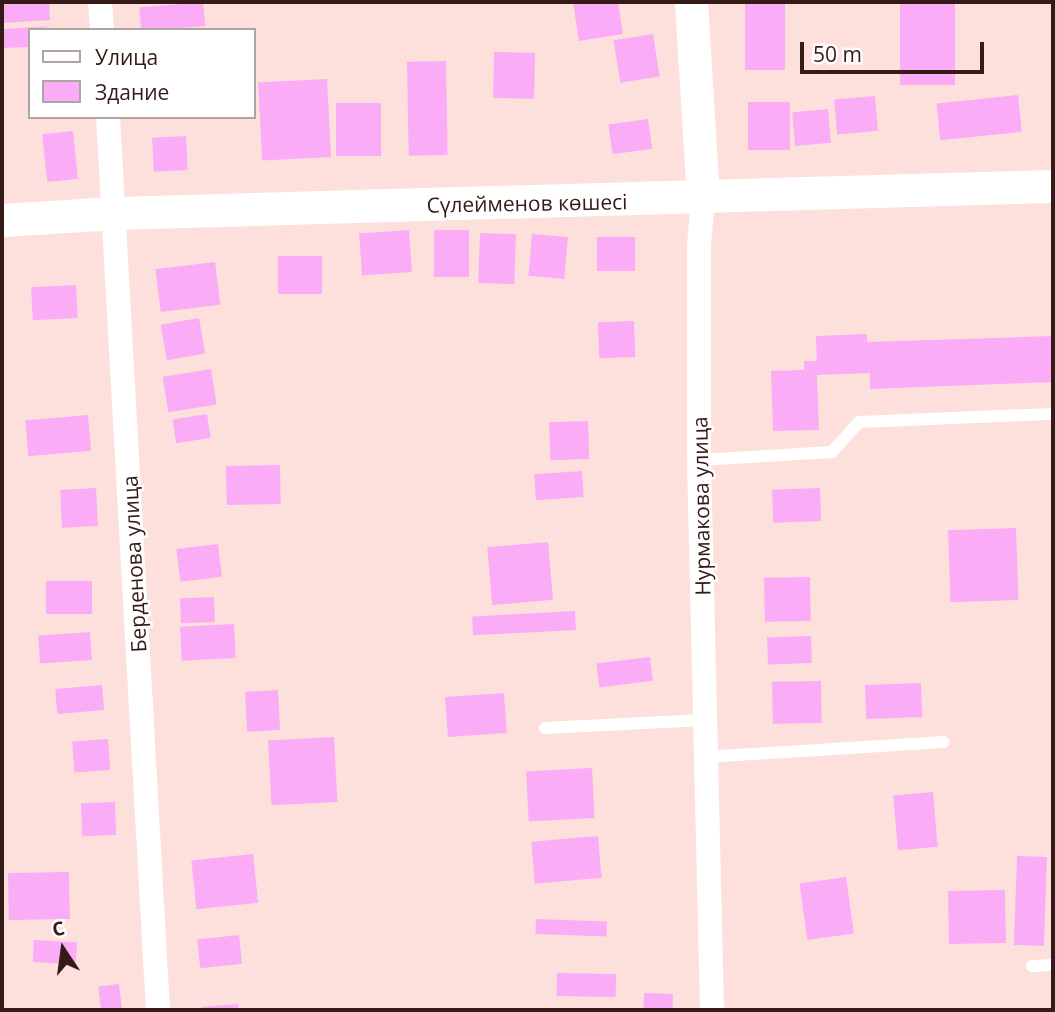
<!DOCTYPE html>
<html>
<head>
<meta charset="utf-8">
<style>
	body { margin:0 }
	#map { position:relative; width:1055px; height:1012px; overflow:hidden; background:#fde0db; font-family:"Open Sans",sans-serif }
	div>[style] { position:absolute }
	.building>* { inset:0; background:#faacf6; transform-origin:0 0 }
	.lane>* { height:12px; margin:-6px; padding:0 6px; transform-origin:6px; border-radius:6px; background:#fff }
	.street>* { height:24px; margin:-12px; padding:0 12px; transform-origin:12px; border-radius:12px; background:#fff }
	.secondary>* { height:33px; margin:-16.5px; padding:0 16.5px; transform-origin:16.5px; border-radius:16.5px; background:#fff }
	span { translate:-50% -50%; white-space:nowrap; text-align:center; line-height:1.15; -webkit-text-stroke:5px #fff; paint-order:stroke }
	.street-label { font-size:21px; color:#351b17 }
	.frame { position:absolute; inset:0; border:4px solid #351b17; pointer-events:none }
	.legend { position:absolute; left:28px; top:28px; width:228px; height:91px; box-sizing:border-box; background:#fff; border:2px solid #aea4a2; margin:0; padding:9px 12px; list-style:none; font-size:21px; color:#351b17 }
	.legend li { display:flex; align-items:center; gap:14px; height:35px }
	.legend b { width:35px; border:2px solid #aea4a2 }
	.north { position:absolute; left:28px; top:914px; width:70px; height:70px; -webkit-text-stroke:5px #fff; paint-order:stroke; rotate:347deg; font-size:19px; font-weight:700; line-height:28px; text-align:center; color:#351b17 }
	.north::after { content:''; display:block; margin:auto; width:24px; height:32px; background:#351b17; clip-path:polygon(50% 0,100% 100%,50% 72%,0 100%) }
	.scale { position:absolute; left:800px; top:42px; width:184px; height:32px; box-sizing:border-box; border:4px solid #351b17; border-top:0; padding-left:9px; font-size:21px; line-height:24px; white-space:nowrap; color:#351b17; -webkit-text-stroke:5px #fff; paint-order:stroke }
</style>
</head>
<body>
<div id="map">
	<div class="building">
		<i style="clip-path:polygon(2px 2px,49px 2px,50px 20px,2px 23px)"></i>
		<i style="left:203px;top:2px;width:24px;height:64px;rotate:85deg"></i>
		<i style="clip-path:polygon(573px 2px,618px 2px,623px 34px,579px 41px)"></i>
		<i style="left:745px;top:2px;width:40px;height:68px"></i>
		<i style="left:900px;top:2px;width:55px;height:83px"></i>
		<i style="clip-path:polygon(54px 26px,30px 30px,30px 47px,2px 48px,2px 29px)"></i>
		<i style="left:653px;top:34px;width:43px;height:40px;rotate:81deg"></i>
		<i style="left:494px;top:52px;width:41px;height:46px;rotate:1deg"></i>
		<i style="left:446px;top:61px;width:94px;height:39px;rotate:89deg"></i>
		<i style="left:327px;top:79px;width:78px;height:69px;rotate:87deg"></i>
		<i style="left:1018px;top:95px;width:37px;height:82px;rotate:84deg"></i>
		<i style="left:875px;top:96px;width:35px;height:41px;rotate:85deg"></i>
		<i style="left:748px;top:102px;width:42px;height:48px"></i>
		<i style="left:381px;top:103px;width:53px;height:45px;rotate:90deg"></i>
		<i style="left:828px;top:109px;width:34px;height:36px;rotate:85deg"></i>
		<i style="left:648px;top:119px;width:30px;height:40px;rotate:82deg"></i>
		<i style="left:73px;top:131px;width:48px;height:31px;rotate:84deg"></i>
		<i style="left:186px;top:136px;width:34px;height:34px;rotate:87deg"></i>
		<i style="left:409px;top:230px;width:42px;height:50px;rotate:86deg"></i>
		<i style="left:469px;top:230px;width:47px;height:35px;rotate:90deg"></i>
		<i style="left:480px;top:233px;width:36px;height:50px;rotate:2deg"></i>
		<i style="left:532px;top:234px;width:36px;height:42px;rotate:5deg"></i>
		<i style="left:597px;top:237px;width:38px;height:34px"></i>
		<i style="left:322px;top:256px;width:38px;height:44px;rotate:90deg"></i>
		<i style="left:215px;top:262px;width:43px;height:60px;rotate:83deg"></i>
		<i style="left:76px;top:285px;width:33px;height:45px;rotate:87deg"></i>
		<i style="left:199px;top:318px;width:36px;height:39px;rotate:80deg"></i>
		<i style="left:634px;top:321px;width:36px;height:36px;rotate:88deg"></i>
		<i style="clip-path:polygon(867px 334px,867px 342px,1053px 336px,1053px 382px,870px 389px,870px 373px,817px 375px,819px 430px,773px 431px,771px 371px,804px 370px,804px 361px,817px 361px,816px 336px)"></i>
		<i style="left:211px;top:369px;width:36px;height:49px;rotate:81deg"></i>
		<i style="left:207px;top:414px;width:24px;height:35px;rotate:81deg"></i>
		<i style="left:88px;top:415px;width:36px;height:63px;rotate:85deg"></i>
		<i style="left:588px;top:421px;width:38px;height:39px;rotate:88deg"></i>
		<i style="left:280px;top:465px;width:39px;height:54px;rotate:89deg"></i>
		<i style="left:582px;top:471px;width:26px;height:48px;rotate:86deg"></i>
		<i style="left:96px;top:488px;width:38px;height:36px;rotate:87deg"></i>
		<i style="left:820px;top:488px;width:33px;height:48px;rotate:88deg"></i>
		<i style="left:1016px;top:528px;width:72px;height:68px;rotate:88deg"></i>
		<i style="left:548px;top:542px;width:58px;height:61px;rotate:85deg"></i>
		<i style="left:218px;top:544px;width:33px;height:42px;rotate:83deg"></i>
		<i style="left:810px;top:577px;width:44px;height:46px;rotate:89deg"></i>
		<i style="left:46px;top:581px;width:46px;height:33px"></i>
		<i style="left:214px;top:597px;width:25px;height:34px;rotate:88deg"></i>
		<i style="left:575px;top:611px;width:19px;height:103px;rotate:87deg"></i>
		<i style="left:234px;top:624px;width:34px;height:54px;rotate:87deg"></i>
		<i style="left:90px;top:632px;width:28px;height:52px;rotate:86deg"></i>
		<i style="left:811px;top:636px;width:27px;height:44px;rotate:88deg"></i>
		<i style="left:650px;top:657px;width:24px;height:54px;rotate:83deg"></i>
		<i style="left:821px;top:681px;width:42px;height:49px;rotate:89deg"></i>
		<i style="left:921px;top:683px;width:34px;height:56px;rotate:88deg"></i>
		<i style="left:102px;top:685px;width:25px;height:47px;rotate:85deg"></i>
		<i style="left:278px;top:690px;width:40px;height:33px;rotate:87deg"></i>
		<i style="left:504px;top:693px;width:40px;height:59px;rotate:86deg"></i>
		<i style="left:334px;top:737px;width:65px;height:66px;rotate:87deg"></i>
		<i style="left:108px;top:739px;width:31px;height:36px;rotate:86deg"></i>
		<i style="left:592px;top:768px;width:50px;height:66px;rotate:87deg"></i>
		<i style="left:933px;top:792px;width:55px;height:40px;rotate:85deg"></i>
		<i style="left:115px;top:802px;width:33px;height:34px;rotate:88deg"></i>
		<i style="left:598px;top:836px;width:42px;height:67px;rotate:85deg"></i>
		<i style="left:253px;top:854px;width:49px;height:62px;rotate:84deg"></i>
		<i style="left:1017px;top:856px;width:30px;height:89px;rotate:2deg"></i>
		<i style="left:69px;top:872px;width:47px;height:61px;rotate:89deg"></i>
		<i style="left:846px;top:877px;width:57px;height:47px;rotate:82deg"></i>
		<i style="left:1005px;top:890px;width:53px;height:57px;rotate:89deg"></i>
		<i style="left:536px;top:919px;width:71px;height:15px;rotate:2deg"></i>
		<i style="left:239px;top:935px;width:29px;height:42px;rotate:84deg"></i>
		<i style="left:34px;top:940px;width:43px;height:22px;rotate:3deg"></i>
		<i style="left:557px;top:973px;width:59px;height:23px;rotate:1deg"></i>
		<i style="left:119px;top:984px;width:24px;height:21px;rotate:83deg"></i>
		<i style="left:644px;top:993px;width:29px;height:17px;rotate:2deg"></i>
		<i style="clip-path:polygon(238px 1004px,238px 1010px,202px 1010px,202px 1007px)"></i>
	</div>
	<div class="lane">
		<i style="left:699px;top:460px;width:133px;rotate:-3.4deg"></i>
		<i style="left:832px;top:452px;width:40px;rotate:-48deg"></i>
		<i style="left:859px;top:422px;width:194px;rotate:-2.4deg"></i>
		<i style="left:545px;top:728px;width:159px;rotate:-2.9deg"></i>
		<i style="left:705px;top:757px;width:239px;rotate:-3.6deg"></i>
		<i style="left:1032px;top:966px;width:21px;rotate:-3deg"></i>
	</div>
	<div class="street">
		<i style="left:100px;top:2px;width:28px;rotate:86deg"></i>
		<i style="left:108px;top:117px;width:894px;rotate:86.8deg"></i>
		<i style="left:703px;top:199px;width:45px;rotate:95.1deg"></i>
		<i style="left:699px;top:244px;width:216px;rotate:90deg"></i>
		<i style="left:699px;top:460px;width:550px;rotate:88.65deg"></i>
	</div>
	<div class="secondary">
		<i style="left:691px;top:2px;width:197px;rotate:86.5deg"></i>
		<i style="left:2px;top:220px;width:112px;rotate:-3.6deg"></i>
		<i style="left:114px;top:213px;width:939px;rotate:-1.65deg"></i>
	</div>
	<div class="street-label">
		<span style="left:527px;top:203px;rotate:-1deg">Сүлейменов көшесі</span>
		<span style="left:701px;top:506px;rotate:-91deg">Нурмакова улица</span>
		<span style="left:134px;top:564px;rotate:-93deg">Берденова улица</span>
	</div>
	<div class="frame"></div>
	<ul class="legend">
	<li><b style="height:9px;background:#fff"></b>Улица</li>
	<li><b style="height:19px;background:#faacf6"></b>Здание</li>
	</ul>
	<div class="north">С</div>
	<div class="scale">50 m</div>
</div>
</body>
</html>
